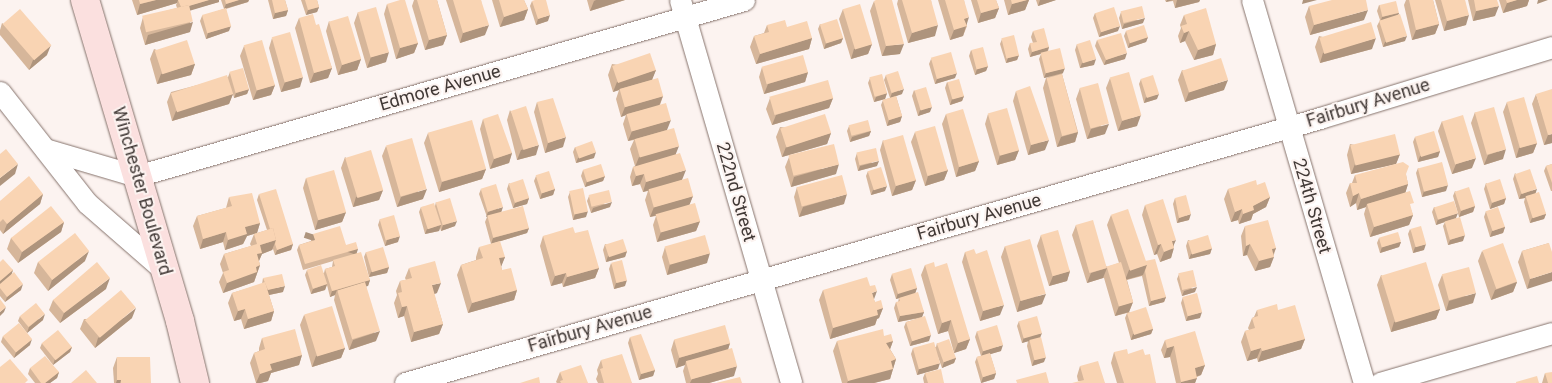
<!DOCTYPE html>
<html>
<head>
<meta charset="utf-8">
<style>
	body { margin:0 }
	#map { position:relative; width:1552px; height:383px; overflow:hidden; background:#fcf3f0; font-family:Roboto,sans-serif }
	div>[style] { position:absolute }
	.roads { filter:drop-shadow(0 0 1px #86736c) drop-shadow(0 0 1px #86736c) }
	.street>* { height:21px; margin:-10.5px; padding:0 10.5px; transform-origin:10.5px; border-radius:10.5px; background:#fff }
	.secondary>* { height:28px; margin:-14px; padding:0 14px; transform-origin:14px; border-radius:14px; background:#fbe0df }
	.wall>* { inset:0; background:#d6b69a }
	.shaded-wall>* { inset:0; background:#ae947d; transform-origin:0 0 }
	.building>* { inset:0; background:#f9d4b3; transform-origin:0 0 }
	span { translate:-50% -50%; white-space:nowrap; text-align:center; line-height:1.15; -webkit-text-stroke:4px #fcf3f0; paint-order:stroke }
	.street-label { font-size:18px; color:#413936 }
</style>
</head>
<body>
<div id="map">
	<div class="roads">
		<div class="street">
			<i style="left:680px;top:0;width:399px;rotate:73.8deg"></i>
			<i style="left:1252px;top:0;width:399px;rotate:73.7deg"></i>
			<i style="left:0;top:92px;width:141px;rotate:51.9deg"></i>
			<i style="left:87px;top:203px;width:105px;rotate:41.1deg"></i>
			<i style="left:45px;top:149px;width:96px;rotate:16.4deg"></i>
			<i style="left:137px;top:176px;width:632px;rotate:-16.17deg"></i>
			<i style="left:405px;top:383px;width:953px;rotate:-16.15deg"></i>
			<i style="left:1320px;top:118px;width:243px;rotate:-17deg"></i>
			<i style="left:1380px;top:383px;width:179px;rotate:-16.2deg"></i>
		</div>
		<div class="secondary">
			<i style="left:85px;top:0;width:335px;rotate:73.5deg"></i>
			<i style="left:180px;top:321px;width:64px;rotate:76.4deg"></i>
		</div>
	</div>
	<div class="wall">
		<i style="clip-path:polygon(132px 0,219px 0,219px 2px,190px 10px,190px 32px,145px 45px,140px 28px,143px 17px,177px 8px,176px 5px,177px 3px,137px 15px)"></i>
		<i style="clip-path:polygon(221px 0,249px 0,248px 2px,226px 9px,229px 31px,206px 39px,200px 21px,202px 16px,224px 9px)"></i>
		<i style="clip-path:polygon(268px 0,285px 0,288px 10px,286px 16px,273px 19px)"></i>
		<i style="clip-path:polygon(301px 0,317px 0,319px 7px,317px 12px,306px 15px)"></i>
		<i style="clip-path:polygon(414px 0,437px 0,447px 35px,443px 45px,425px 50px,412px 6px)"></i>
		<i style="clip-path:polygon(446px 0,481px 0,485px 35px,460px 43px)"></i>
		<i style="clip-path:polygon(492px 0,524px 0,528px 9px,524px 20px,500px 27px)"></i>
		<i style="clip-path:polygon(587px 0,625px 0,590px 11px)"></i>
		<i style="clip-path:polygon(898px 0,931px 0,935px 36px,908px 43px,897px 4px)"></i>
		<i style="clip-path:polygon(938px 0,964px 0,967px 26px,963px 36px,950px 40px)"></i>
		<i style="clip-path:polygon(971px 0,996px 0,999px 8px,995px 18px,978px 23px)"></i>
		<i style="clip-path:polygon(1004px 0,1029px 0,1025px 10px,1008px 15px)"></i>
		<i style="clip-path:polygon(1036px 0,1056px 0,1038px 6px)"></i>
		<i style="clip-path:polygon(1165px 0,1200px 0,1199px 2px,1175px 8px,1173px 1px,1166px 2px)"></i>
		<i style="clip-path:polygon(1406px 0,1433px 0,1439px 24px,1435px 34px,1412px 40px,1404px 5px)"></i>
		<i style="clip-path:polygon(1435px 0,1465px 0,1466px 25px,1444px 31px)"></i>
		<i style="clip-path:polygon(1468px 0,1497px 0,1495px 16px,1473px 21px)"></i>
		<i style="clip-path:polygon(1499px 0,1529px 0,1527px 6px,1503px 13px)"></i>
		<i style="clip-path:polygon(532px 1px,548px 21px,536px 25px,530px 6px)"></i>
		<i style="clip-path:polygon(874px 1px,900px 54px,882px 56px,870px 11px)"></i>
		<i style="clip-path:polygon(387px 4px,418px 43px,414px 53px,396px 59px,384px 14px)"></i>
		<i style="clip-path:polygon(1379px 5px,1399px 13px,1398px 15px,1405px 41px,1383px 47px,1377px 26px,1380px 20px,1377px 11px)"></i>
		<i style="clip-path:polygon(1309px 6px,1364px 20px,1310px 35px,1305px 17px)"></i>
		<i style="clip-path:polygon(843px 9px,872px 44px,868px 54px,851px 59px,839px 19px)"></i>
		<i style="clip-path:polygon(358px 12px,386px 62px,367px 68px,354px 23px)"></i>
		<i style="clip-path:polygon(1121px 12px,1143px 23px,1122px 29px,1119px 18px)"></i>
		<i style="clip-path:polygon(1095px 13px,1118px 31px,1099px 37px,1093px 18px)"></i>
		<i style="clip-path:polygon(1184px 15px,1216px 44px,1213px 55px,1194px 60px,1185px 41px,1180px 43px,1178px 36px,1181px 28px,1180px 25px)"></i>
		<i style="clip-path:polygon(299px 18px,316px 25px,332px 68px,328px 78px,310px 83px,295px 28px)"></i>
		<i style="clip-path:polygon(329px 21px,361px 59px,357px 70px,338px 75px,326px 31px)"></i>
		<i style="clip-path:polygon(2px 23px,47px 55px,29px 70px,0 35px,0 30px)"></i>
		<i style="clip-path:polygon(820px 24px,843px 38px,841px 43px,824px 49px,818px 29px)"></i>
		<i style="clip-path:polygon(767px 25px,787px 27px,812px 38px,809px 49px,756px 64px,750px 47px,754px 36px,764px 33px)"></i>
		<i style="clip-path:polygon(1033px 31px,1049px 47px,1048px 52px,1063px 73px,1062px 74px,1078px 132px,1075px 142px,1057px 147px,1043px 88px,1046px 78px,1052px 76px,1044px 78px,1039px 59px,1041px 54px,1030px 57px,1028px 49px,1030px 43px,1033px 43px,1031px 37px)"></i>
		<i style="clip-path:polygon(1126px 31px,1148px 37px,1146px 42px,1128px 48px,1124px 36px)"></i>
		<i style="clip-path:polygon(1319px 36px,1372px 49px,1320px 63px,1315px 47px)"></i>
		<i style="clip-path:polygon(272px 38px,300px 87px,281px 92px,269px 48px)"></i>
		<i style="clip-path:polygon(1002px 39px,1019px 55px,1017px 60px,1006px 63px,1000px 44px)"></i>
		<i style="clip-path:polygon(1097px 40px,1125px 59px,1104px 65px,1095px 46px)"></i>
		<i style="clip-path:polygon(1077px 44px,1094px 65px,1080px 68px,1075px 50px)"></i>
		<i style="clip-path:polygon(244px 46px,275px 85px,271px 95px,253px 100px,240px 56px)"></i>
		<i style="clip-path:polygon(154px 49px,195px 64px,191px 75px,157px 84px,150px 59px)"></i>
		<i style="clip-path:polygon(971px 50px,988px 66px,986px 71px,975px 75px,969px 56px)"></i>
		<i style="clip-path:polygon(931px 59px,955px 78px,935px 84px,929px 64px)"></i>
		<i style="clip-path:polygon(612px 64px,656px 70px,652px 79px,663px 96px,660px 105px,667px 130px,676px 154px,682px 180px,693px 196px,689px 205px,700px 221px,696px 231px,657px 242px,653px 225px,656px 216px,650px 217px,645px 200px,648px 191px,643px 192px,640px 184px,632px 186px,630px 177px,633px 167px,635px 166px,630px 149px,634px 140px,628px 141px,623px 124px,626px 115px,621px 117px,616px 99px,619px 90px,613px 92px,608px 75px)"></i>
		<i style="clip-path:polygon(762px 67px,808px 72px,805px 82px,764px 94px,759px 77px)"></i>
		<i style="clip-path:polygon(1182px 70px,1224px 90px,1185px 102px,1178px 80px)"></i>
		<i style="clip-path:polygon(230px 72px,249px 89px,247px 94px,234px 98px,233px 94px,229px 104px,172px 121px,167px 102px,171px 92px,228px 77px)"></i>
		<i style="clip-path:polygon(886px 75px,902px 94px,896px 96px,902px 116px,900px 122px,887px 126px,881px 105px,883px 100px,890px 98px,884px 80px)"></i>
		<i style="clip-path:polygon(870px 78px,887px 93px,885px 99px,874px 102px,868px 83px)"></i>
		<i style="clip-path:polygon(1110px 78px,1137px 126px,1118px 131px,1106px 88px)"></i>
		<i style="clip-path:polygon(1141px 79px,1157px 99px,1144px 103px,1139px 84px)"></i>
		<i style="clip-path:polygon(947px 82px,964px 96px,962px 101px,950px 105px,945px 88px)"></i>
		<i style="clip-path:polygon(1080px 88px,1105px 134px,1087px 139px,1076px 99px)"></i>
		<i style="clip-path:polygon(914px 90px,930px 112px,918px 116px,912px 96px)"></i>
		<i style="clip-path:polygon(1016px 91px,1045px 150px,1028px 155px,1013px 101px)"></i>
		<i style="clip-path:polygon(1536px 94px,1552px 143px,1544px 145px,1532px 104px)"></i>
		<i style="clip-path:polygon(770px 98px,833px 98px,829px 108px,772px 125px,766px 109px)"></i>
		<i style="clip-path:polygon(537px 102px,563px 147px,545px 153px,534px 112px)"></i>
		<i style="clip-path:polygon(1507px 102px,1537px 143px,1533px 153px,1516px 158px,1503px 112px)"></i>
		<i style="clip-path:polygon(510px 110px,536px 155px,517px 160px,507px 120px)"></i>
		<i style="clip-path:polygon(1475px 112px,1503px 159px,1484px 165px,1471px 123px)"></i>
		<i style="clip-path:polygon(946px 114px,979px 161px,975px 171px,956px 177px,942px 124px)"></i>
		<i style="clip-path:polygon(988px 114px,1019px 150px,1015px 160px,997px 165px,985px 124px)"></i>
		<i style="clip-path:polygon(483px 119px,512px 153px,509px 163px,490px 169px,480px 129px)"></i>
		<i style="clip-path:polygon(1442px 121px,1472px 168px,1452px 174px,1438px 131px)"></i>
		<i style="clip-path:polygon(849px 126px,871px 131px,869px 136px,850px 142px,847px 131px)"></i>
		<i style="clip-path:polygon(780px 127px,831px 133px,827px 144px,782px 157px,776px 137px)"></i>
		<i style="clip-path:polygon(915px 132px,948px 170px,944px 180px,925px 186px,911px 142px)"></i>
		<i style="clip-path:polygon(428px 133px,486px 169px,482px 179px,439px 192px,424px 143px)"></i>
		<i style="clip-path:polygon(1415px 137px,1440px 151px,1438px 157px,1418px 162px,1413px 142px)"></i>
		<i style="clip-path:polygon(883px 140px,916px 180px,912px 190px,892px 196px,880px 150px)"></i>
		<i style="clip-path:polygon(1350px 144px,1400px 154px,1396px 164px,1351px 174px,1347px 155px)"></i>
		<i style="clip-path:polygon(386px 146px,423px 199px,397px 207px,382px 156px)"></i>
		<i style="clip-path:polygon(575px 147px,594px 158px,576px 163px,573px 152px)"></i>
		<i style="clip-path:polygon(857px 153px,877px 166px,858px 171px,855px 159px)"></i>
		<i style="clip-path:polygon(345px 157px,383px 190px,379px 200px,353px 207px,341px 168px)"></i>
		<i style="clip-path:polygon(789px 157px,836px 174px,791px 187px,785px 167px)"></i>
		<i style="clip-path:polygon(1552px 164px,1552px 191px,1551px 191px,1544px 171px,1546px 166px)"></i>
		<i style="clip-path:polygon(1418px 168px,1446px 191px,1422px 197px,1416px 173px)"></i>
		<i style="clip-path:polygon(583px 170px,605px 176px,603px 181px,585px 187px,581px 176px)"></i>
		<i style="clip-path:polygon(868px 171px,885px 191px,871px 195px,866px 176px)"></i>
		<i style="clip-path:polygon(1515px 173px,1535px 194px,1546px 214px,1544px 219px,1530px 223px,1524px 202px,1525px 198px,1519px 199px,1513px 179px)"></i>
		<i style="clip-path:polygon(1355px 175px,1406px 175px,1408px 184px,1405px 193px,1413px 215px,1409px 225px,1370px 237px,1364px 214px,1366px 207px,1357px 210px,1356px 203px,1350px 207px,1346px 193px,1350px 183px,1352px 183px)"></i>
		<i style="clip-path:polygon(536px 176px,555px 189px,553px 195px,540px 199px,534px 181px)"></i>
		<i style="clip-path:polygon(306px 178px,346px 212px,342px 222px,315px 230px,303px 188px)"></i>
		<i style="clip-path:polygon(509px 183px,529px 198px,527px 204px,513px 208px,507px 189px)"></i>
		<i style="clip-path:polygon(1486px 183px,1506px 198px,1504px 204px,1490px 209px,1484px 189px)"></i>
		<i style="clip-path:polygon(1257px 185px,1270px 197px,1266px 207px,1253px 214px,1251px 220px,1239px 224px,1238px 220px,1231px 222px,1224px 199px,1228px 189px)"></i>
		<i style="clip-path:polygon(797px 187px,844px 204px,799px 217px,794px 197px)"></i>
		<i style="clip-path:polygon(481px 189px,501px 212px,529px 228px,527px 233px,491px 244px,485px 222px,487px 217px,479px 194px)"></i>
		<i style="clip-path:polygon(1455px 191px,1475px 206px,1473px 212px,1459px 217px,1453px 196px)"></i>
		<i style="clip-path:polygon(570px 192px,586px 217px,573px 220px,568px 197px)"></i>
		<i style="clip-path:polygon(43px 194px,40px 204px,3px 234px,0 230px,0 201px)"></i>
		<i style="clip-path:polygon(259px 194px,293px 244px,291px 250px,275px 255px,273px 249px,272px 250px,262px 254px,259px 261px,260px 265px,254px 282px,223px 293px,219px 282px,223px 273px,220px 264px,224px 254px,251px 246px,250px 244px,254px 234px,267px 230px,257px 200px)"></i>
		<i style="clip-path:polygon(589px 196px,610px 207px,591px 213px,587px 201px)"></i>
		<i style="clip-path:polygon(229px 197px,260px 223px,257px 233px,247px 236px,243px 244px,225px 250px,223px 242px,200px 249px,193px 226px,197px 216px,226px 208px)"></i>
		<i style="clip-path:polygon(1175px 198px,1189px 220px,1177px 223px,1173px 204px)"></i>
		<i style="clip-path:polygon(436px 202px,455px 226px,441px 231px,440px 228px,439px 231px,425px 234px,419px 212px,421px 207px,435px 206px)"></i>
		<i style="clip-path:polygon(1145px 205px,1174px 245px,1171px 258px,1160px 262px,1157px 254px,1154px 255px,1142px 215px)"></i>
		<i style="clip-path:polygon(1434px 207px,1456px 218px,1463px 241px,1448px 245px,1443px 226px,1445px 222px,1436px 225px,1432px 212px)"></i>
		<i style="clip-path:polygon(1486px 211px,1505px 227px,1503px 233px,1490px 237px,1484px 217px)"></i>
		<i style="clip-path:polygon(1111px 215px,1145px 261px,1166px 297px,1164px 302px,1149px 306px,1142px 276px,1127px 280px,1133px 302px,1129px 312px,1153px 329px,1151px 334px,1131px 340px,1125px 318px,1127px 313px,1115px 316px,1104px 278px,1103px 278px,1087px 283px,1072px 235px,1076px 225px,1107px 267px,1119px 263px,1107px 225px)"></i>
		<i style="clip-path:polygon(380px 219px,398px 242px,385px 246px,378px 225px)"></i>
		<i style="clip-path:polygon(64px 222px,61px 232px,18px 263px,7px 249px,11px 238px)"></i>
		<i style="clip-path:polygon(1245px 226px,1276px 248px,1270px 267px,1255px 271px,1247px 255px,1243px 256px,1241px 236px)"></i>
		<i style="clip-path:polygon(1410px 229px,1424px 250px,1413px 253px,1408px 234px)"></i>
		<i style="clip-path:polygon(575px 233px,599px 268px,595px 278px,563px 287px,562px 283px,551px 286px,540px 246px,543px 236px)"></i>
		<i style="clip-path:polygon(313px 234px,346px 245px,357px 253px,370px 280px,368px 286px,366px 286px,376px 341px,349px 350px,334px 300px,335px 295px,330px 297px,327px 285px,325px 290px,311px 294px,305px 275px,307px 270px,324px 273px,325px 269px,332px 267px,333px 261px,303px 270px,297px 250px,299px 245px,311px 241px,311px 239px)"></i>
		<i style="clip-path:polygon(1041px 235px,1070px 271px,1067px 281px,1049px 286px,1037px 246px)"></i>
		<i style="clip-path:polygon(1379px 238px,1401px 242px,1399px 247px,1380px 253px,1377px 243px)"></i>
		<i style="clip-path:polygon(1188px 240px,1212px 248px,1210px 254px,1189px 259px,1186px 246px)"></i>
		<i style="clip-path:polygon(1549px 243px,1527px 289px,1518px 262px,1522px 251px)"></i>
		<i style="clip-path:polygon(605px 244px,627px 251px,625px 257px,606px 262px,603px 250px)"></i>
		<i style="clip-path:polygon(1005px 246px,1042px 304px,1017px 312px,1001px 257px)"></i>
		<i style="clip-path:polygon(479px 247px,505px 257px,501px 266px,502px 270px,517px 290px,514px 300px,468px 313px,457px 275px,461px 265px,476px 260px,476px 257px)"></i>
		<i style="clip-path:polygon(665px 247px,707px 263px,667px 275px,662px 257px)"></i>
		<i style="clip-path:polygon(1482px 251px,1517px 282px,1513px 292px,1491px 300px,1478px 261px)"></i>
		<i style="clip-path:polygon(366px 252px,389px 267px,387px 273px,369px 277px,364px 257px)"></i>
		<i style="clip-path:polygon(965px 252px,976px 254px,1000px 315px,980px 321px,962px 262px)"></i>
		<i style="clip-path:polygon(85px 261px,48px 291px,34px 273px,38px 262px)"></i>
		<i style="clip-path:polygon(0 262px,13px 270px,11px 274px,21px 290px,5px 302px,0 296px)"></i>
		<i style="clip-path:polygon(611px 263px,625px 286px,614px 289px,609px 269px)"></i>
		<i style="clip-path:polygon(925px 265px,935px 267px,970px 339px,966px 349px,954px 353px,948px 331px,938px 334px,921px 275px)"></i>
		<i style="clip-path:polygon(409px 268px,437px 293px,434px 294px,443px 324px,439px 334px,411px 342px,404px 316px,398px 318px,394px 303px,397px 295px,396px 291px,400px 281px,406px 280px,405px 278px)"></i>
		<i style="clip-path:polygon(892px 274px,917px 288px,915px 293px,924px 312px,922px 317px,929px 341px,910px 346px,904px 327px,906px 322px,921px 318px,898px 322px,894px 308px,896px 302px,898px 302px,899px 298px,896px 299px,890px 280px)"></i>
		<i style="clip-path:polygon(1179px 274px,1195px 292px,1182px 296px,1177px 279px)"></i>
		<i style="clip-path:polygon(1381px 275px,1440px 309px,1436px 319px,1391px 332px,1377px 285px)"></i>
		<i style="clip-path:polygon(1442px 275px,1473px 303px,1446px 311px,1438px 285px)"></i>
		<i style="clip-path:polygon(263px 278px,283px 292px,269px 295px,274px 311px,271px 321px,244px 329px,241px 319px,234px 321px,228px 303px,232px 293px,262px 284px)"></i>
		<i style="clip-path:polygon(106px 289px,60px 323px,49px 310px,53px 300px)"></i>
		<i style="clip-path:polygon(823px 290px,874px 300px,875px 302px,883px 308px,879px 318px,877px 319px,875px 325px,830px 339px,819px 300px)"></i>
		<i style="clip-path:polygon(1183px 297px,1200px 318px,1186px 321px,1181px 303px)"></i>
		<i style="clip-path:polygon(1257px 310px,1278px 310px,1305px 339px,1301px 349px,1258px 362px,1257px 358px,1247px 361px,1241px 342px,1245px 331px,1249px 330px,1248px 328px,1252px 318px,1254px 317px)"></i>
		<i style="clip-path:polygon(304px 315px,345px 348px,341px 358px,312px 367px,300px 325px)"></i>
		<i style="clip-path:polygon(20px 316px,43px 320px,27px 333px,18px 321px)"></i>
		<i style="clip-path:polygon(132px 318px,95px 348px,80px 329px,84px 319px)"></i>
		<i style="clip-path:polygon(1019px 321px,1040px 337px,1044px 362px,1032px 366px,1027px 346px,1028px 341px,1022px 343px,1017px 326px)"></i>
		<i style="clip-path:polygon(977px 331px,1001px 351px,990px 354px,996px 373px,994px 379px,981px 383px,975px 362px,977px 357px,981px 356px,975px 337px)"></i>
		<i style="clip-path:polygon(3px 336px,30px 345px,14px 358px,1px 342px)"></i>
		<i style="clip-path:polygon(884px 336px,893px 341px,890px 349px,896px 359px,890px 379px,874px 383px,842px 383px,833px 351px,837px 341px)"></i>
		<i style="clip-path:polygon(630px 337px,655px 370px,653px 376px,639px 380px,628px 343px)"></i>
		<i style="clip-path:polygon(262px 338px,302px 355px,299px 365px,271px 373px,268px 381px,260px 383px,256px 383px,250px 363px,254px 353px,259px 351px,259px 348px)"></i>
		<i style="clip-path:polygon(674px 340px,730px 343px,728px 349px,734px 376px,709px 383px,686px 383px,683px 371px,685px 365px,676px 368px,671px 350px)"></i>
		<i style="clip-path:polygon(1165px 340px,1205px 365px,1201px 375px,1197px 377px,1195px 383px,1176px 383px,1170px 357px,1164px 358px,1161px 350px)"></i>
		<i style="clip-path:polygon(42px 343px,72px 347px,70px 352px,53px 365px,40px 348px)"></i>
		<i style="clip-path:polygon(937px 343px,956px 358px,954px 363px,942px 368px,938px 357px,938px 369px,917px 375px,911px 354px,913px 348px,936px 347px)"></i>
		<i style="clip-path:polygon(1114px 352px,1128px 354px,1156px 383px,1117px 383px,1111px 363px)"></i>
		<i style="clip-path:polygon(117px 357px,151px 383px,114px 383px,113px 368px)"></i>
		<i style="clip-path:polygon(601px 360px,632px 383px,598px 383px,596px 379px,598px 374px,597px 370px)"></i>
		<i style="clip-path:polygon(1080px 366px,1105px 383px,1078px 381px,1077px 376px)"></i>
		<i style="clip-path:polygon(30px 368px,59px 372px,57px 378px,50px 383px,35px 383px,28px 374px)"></i>
		<i style="clip-path:polygon(560px 372px,588px 383px,557px 383px,556px 382px)"></i>
		<i style="clip-path:polygon(925px 373px,944px 383px,924px 383px,923px 378px)"></i>
		<i style="clip-path:polygon(1545px 373px,1552px 383px,1542px 383px)"></i>
	</div>
	<div class="shaded-wall">
		<i style="clip-path:polygon(156px 0,178px 0,177px 3px,137px 15px,140px 4px)"></i>
		<i style="clip-path:polygon(209px 0,219px 0,219px 2px,179px 14px,181px 8px)"></i>
		<i style="clip-path:polygon(239px 0,249px 0,248px 2px,224px 9px,226px 4px)"></i>
		<i style="clip-path:polygon(596px 0,625px 0,590px 11px,594px 1px)"></i>
		<i style="clip-path:polygon(1027px 0,1029px 0,1025px 10px,1008px 15px,1012px 4px)"></i>
		<i style="clip-path:polygon(1040px 0,1056px 0,1038px 6px)"></i>
		<i style="clip-path:polygon(1167px 0,1173px 0,1166px 2px)"></i>
		<i style="clip-path:polygon(1177px 0,1200px 0,1199px 2px,1175px 8px)"></i>
		<i style="clip-path:polygon(1303px 0,1317px 0,1302px 4px)"></i>
		<i style="clip-path:polygon(1517px 0,1529px 0,1527px 6px,1503px 13px,1507px 3px)"></i>
		<i style="clip-path:polygon(1538px 0,1548px 0,1537px 4px)"></i>
		<i style="clip-path:polygon(1499px 6px,1495px 16px,1473px 21px,1476px 11px)"></i>
		<i style="clip-path:polygon(319px 7px,317px 12px,306px 15px,308px 10px)"></i>
		<i style="clip-path:polygon(999px 8px,995px 18px,978px 23px,981px 13px)"></i>
		<i style="clip-path:polygon(528px 9px,524px 20px,500px 27px,504px 17px)"></i>
		<i style="clip-path:polygon(288px 10px,286px 16px,273px 19px,275px 13px)"></i>
		<i style="clip-path:polygon(1368px 10px,1364px 20px,1310px 35px,1314px 25px)"></i>
		<i style="clip-path:polygon(1399px 13px,1397px 18px,1380px 23px,1382px 17px)"></i>
		<i style="clip-path:polygon(550px 15px,548px 21px,536px 25px,538px 19px)"></i>
		<i style="clip-path:polygon(1469px 15px,1466px 25px,1444px 31px,1447px 21px)"></i>
		<i style="clip-path:polygon(969px 17px,963px 36px,950px 40px,954px 30px,964px 19px)"></i>
		<i style="clip-path:polygon(1145px 18px,1143px 23px,1122px 29px,1124px 24px)"></i>
		<i style="clip-path:polygon(193px 22px,190px 32px,145px 45px,148px 35px)"></i>
		<i style="clip-path:polygon(1439px 24px,1435px 34px,1412px 40px,1416px 30px)"></i>
		<i style="clip-path:polygon(489px 25px,485px 35px,460px 43px,463px 33px)"></i>
		<i style="clip-path:polygon(938px 25px,935px 36px,908px 43px,912px 33px)"></i>
		<i style="clip-path:polygon(231px 26px,229px 31px,206px 39px,208px 33px)"></i>
		<i style="clip-path:polygon(1120px 26px,1118px 31px,1099px 37px,1101px 32px)"></i>
		<i style="clip-path:polygon(1189px 31px,1185px 41px,1180px 43px,1184px 33px)"></i>
		<i style="clip-path:polygon(447px 35px,443px 45px,425px 50px,429px 40px)"></i>
		<i style="clip-path:polygon(1407px 36px,1405px 41px,1383px 47px,1385px 42px)"></i>
		<i style="clip-path:polygon(1148px 37px,1146px 42px,1128px 48px,1130px 42px)"></i>
		<i style="clip-path:polygon(812px 38px,809px 49px,756px 64px,760px 54px)"></i>
		<i style="clip-path:polygon(843px 38px,841px 43px,824px 49px,826px 43px)"></i>
		<i style="clip-path:polygon(1376px 38px,1372px 49px,1320px 63px,1323px 53px)"></i>
		<i style="clip-path:polygon(418px 43px,414px 53px,396px 59px,400px 48px)"></i>
		<i style="clip-path:polygon(872px 44px,868px 54px,851px 59px,854px 49px)"></i>
		<i style="clip-path:polygon(904px 44px,900px 54px,882px 56px,886px 46px)"></i>
		<i style="clip-path:polygon(1216px 44px,1213px 55px,1194px 60px,1198px 50px)"></i>
		<i style="clip-path:polygon(51px 45px,47px 55px,29px 70px,33px 60px)"></i>
		<i style="clip-path:polygon(1049px 47px,1047px 52px,1030px 57px,1032px 52px)"></i>
		<i style="clip-path:polygon(389px 52px,386px 62px,367px 68px,371px 57px)"></i>
		<i style="clip-path:polygon(1127px 53px,1125px 59px,1104px 65px,1106px 60px)"></i>
		<i style="clip-path:polygon(1019px 55px,1017px 60px,1006px 63px,1008px 58px)"></i>
		<i style="clip-path:polygon(361px 59px,357px 70px,338px 75px,342px 65px)"></i>
		<i style="clip-path:polygon(1096px 59px,1094px 65px,1080px 68px,1082px 63px)"></i>
		<i style="clip-path:polygon(195px 64px,191px 75px,157px 84px,161px 74px)"></i>
		<i style="clip-path:polygon(988px 66px,986px 71px,975px 75px,977px 69px)"></i>
		<i style="clip-path:polygon(332px 68px,328px 78px,310px 83px,314px 73px)"></i>
		<i style="clip-path:polygon(1065px 68px,1063px 73px,1044px 78px,1046px 73px)"></i>
		<i style="clip-path:polygon(656px 70px,652px 80px,620px 89px,619px 90px,613px 92px,617px 82px)"></i>
		<i style="clip-path:polygon(808px 72px,805px 82px,764px 94px,768px 84px)"></i>
		<i style="clip-path:polygon(957px 73px,955px 78px,935px 84px,937px 79px)"></i>
		<i style="clip-path:polygon(303px 77px,300px 87px,281px 92px,285px 82px)"></i>
		<i style="clip-path:polygon(1228px 80px,1224px 90px,1185px 102px,1189px 92px)"></i>
		<i style="clip-path:polygon(275px 85px,271px 95px,253px 100px,257px 90px)"></i>
		<i style="clip-path:polygon(249px 89px,247px 94px,234px 98px,236px 93px)"></i>
		<i style="clip-path:polygon(904px 89px,902px 94px,890px 98px,892px 93px)"></i>
		<i style="clip-path:polygon(887px 93px,885px 99px,874px 102px,876px 97px)"></i>
		<i style="clip-path:polygon(233px 94px,229px 104px,172px 121px,176px 111px)"></i>
		<i style="clip-path:polygon(1159px 94px,1157px 99px,1144px 103px,1146px 97px)"></i>
		<i style="clip-path:polygon(663px 96px,659px 106px,627px 114px,626px 115px,621px 117px,625px 107px)"></i>
		<i style="clip-path:polygon(964px 96px,962px 101px,950px 105px,952px 99px)"></i>
		<i style="clip-path:polygon(833px 98px,829px 108px,772px 125px,776px 115px)"></i>
		<i style="clip-path:polygon(932px 107px,930px 112px,918px 116px,920px 110px)"></i>
		<i style="clip-path:polygon(1141px 115px,1137px 126px,1118px 131px,1122px 121px)"></i>
		<i style="clip-path:polygon(902px 116px,900px 122px,887px 126px,889px 120px)"></i>
		<i style="clip-path:polygon(671px 120px,667px 130px,628px 141px,632px 131px)"></i>
		<i style="clip-path:polygon(1109px 124px,1105px 134px,1087px 139px,1091px 129px)"></i>
		<i style="clip-path:polygon(871px 131px,869px 136px,850px 142px,852px 137px)"></i>
		<i style="clip-path:polygon(1078px 132px,1075px 142px,1057px 147px,1061px 137px)"></i>
		<i style="clip-path:polygon(831px 133px,827px 144px,782px 157px,786px 147px)"></i>
		<i style="clip-path:polygon(1552px 134px,1552px 143px,1544px 145px,1548px 135px)"></i>
		<i style="clip-path:polygon(566px 137px,563px 147px,545px 153px,548px 143px)"></i>
		<i style="clip-path:polygon(1049px 140px,1045px 150px,1028px 155px,1031px 145px)"></i>
		<i style="clip-path:polygon(1537px 143px,1533px 153px,1516px 158px,1519px 148px)"></i>
		<i style="clip-path:polygon(539px 145px,536px 155px,517px 160px,521px 150px)"></i>
		<i style="clip-path:polygon(679px 146px,675px 156px,635px 167px,639px 157px)"></i>
		<i style="clip-path:polygon(1506px 149px,1503px 159px,1484px 165px,1488px 155px)"></i>
		<i style="clip-path:polygon(1019px 150px,1015px 160px,997px 165px,1000px 155px)"></i>
		<i style="clip-path:polygon(1440px 151px,1438px 157px,1418px 162px,1420px 156px)"></i>
		<i style="clip-path:polygon(596px 152px,594px 158px,576px 163px,578px 158px)"></i>
		<i style="clip-path:polygon(512px 153px,509px 163px,490px 169px,494px 159px)"></i>
		<i style="clip-path:polygon(1400px 154px,1396px 164px,1351px 174px,1355px 164px)"></i>
		<i style="clip-path:polygon(1476px 158px,1472px 168px,1452px 174px,1456px 164px)"></i>
		<i style="clip-path:polygon(879px 161px,877px 166px,858px 171px,860px 166px)"></i>
		<i style="clip-path:polygon(979px 161px,975px 171px,956px 177px,959px 167px)"></i>
		<i style="clip-path:polygon(18px 164px,15px 174px,0 186px,0 178px)"></i>
		<i style="clip-path:polygon(839px 164px,836px 174px,791px 187px,794px 177px)"></i>
		<i style="clip-path:polygon(486px 169px,482px 179px,439px 192px,442px 182px)"></i>
		<i style="clip-path:polygon(686px 170px,682px 180px,643px 192px,646px 182px)"></i>
		<i style="clip-path:polygon(948px 170px,944px 180px,925px 186px,928px 176px)"></i>
		<i style="clip-path:polygon(644px 174px,640px 184px,632px 186px,636px 176px)"></i>
		<i style="clip-path:polygon(605px 176px,603px 181px,585px 187px,587px 181px)"></i>
		<i style="clip-path:polygon(916px 180px,912px 190px,892px 196px,896px 186px)"></i>
		<i style="clip-path:polygon(1408px 184px,1405px 194px,1367px 204px,1366px 207px,1357px 210px,1361px 199px)"></i>
		<i style="clip-path:polygon(1448px 185px,1446px 191px,1422px 197px,1424px 191px)"></i>
		<i style="clip-path:polygon(887px 186px,885px 191px,871px 195px,873px 190px)"></i>
		<i style="clip-path:polygon(427px 189px,423px 199px,397px 207px,401px 197px)"></i>
		<i style="clip-path:polygon(555px 189px,553px 195px,540px 199px,542px 193px)"></i>
		<i style="clip-path:polygon(1537px 189px,1535px 195px,1526px 196px,1525px 198px,1519px 199px,1521px 194px)"></i>
		<i style="clip-path:polygon(383px 190px,379px 200px,353px 207px,356px 197px)"></i>
		<i style="clip-path:polygon(1359px 193px,1356px 203px,1350px 207px,1353px 196px)"></i>
		<i style="clip-path:polygon(43px 194px,40px 204px,3px 234px,7px 224px)"></i>
		<i style="clip-path:polygon(847px 194px,844px 204px,799px 217px,803px 207px)"></i>
		<i style="clip-path:polygon(693px 196px,689px 206px,650px 217px,654px 207px)"></i>
		<i style="clip-path:polygon(1270px 197px,1266px 207px,1253px 214px,1251px 220px,1239px 224px,1243px 214px,1253px 206px)"></i>
		<i style="clip-path:polygon(529px 198px,527px 204px,513px 208px,515px 203px)"></i>
		<i style="clip-path:polygon(1506px 198px,1504px 204px,1490px 209px,1492px 203px)"></i>
		<i style="clip-path:polygon(612px 202px,610px 207px,591px 213px,593px 208px)"></i>
		<i style="clip-path:polygon(1475px 206px,1473px 212px,1459px 217px,1461px 211px)"></i>
		<i style="clip-path:polygon(503px 207px,501px 213px,486px 217px,488px 212px)"></i>
		<i style="clip-path:polygon(1242px 209px,1238px 220px,1231px 222px,1235px 212px)"></i>
		<i style="clip-path:polygon(588px 211px,586px 217px,573px 220px,575px 214px)"></i>
		<i style="clip-path:polygon(346px 212px,342px 222px,315px 230px,318px 220px)"></i>
		<i style="clip-path:polygon(1458px 213px,1456px 218px,1436px 225px,1438px 219px)"></i>
		<i style="clip-path:polygon(1191px 214px,1189px 220px,1177px 223px,1179px 218px)"></i>
		<i style="clip-path:polygon(1546px 214px,1544px 219px,1530px 223px,1532px 218px)"></i>
		<i style="clip-path:polygon(1413px 215px,1409px 225px,1370px 237px,1374px 227px)"></i>
		<i style="clip-path:polygon(457px 221px,455px 226px,441px 231px,443px 225px)"></i>
		<i style="clip-path:polygon(700px 221px,696px 231px,657px 242px,661px 232px)"></i>
		<i style="clip-path:polygon(64px 222px,61px 232px,18px 263px,22px 252px)"></i>
		<i style="clip-path:polygon(260px 223px,257px 233px,247px 236px,243px 244px,225px 250px,228px 240px,245px 227px)"></i>
		<i style="clip-path:polygon(441px 225px,439px 231px,425px 234px,427px 229px)"></i>
		<i style="clip-path:polygon(1505px 227px,1503px 233px,1490px 237px,1492px 231px)"></i>
		<i style="clip-path:polygon(529px 228px,527px 233px,491px 244px,493px 238px)"></i>
		<i style="clip-path:polygon(226px 232px,223px 242px,200px 249px,203px 239px)"></i>
		<i style="clip-path:polygon(1465px 235px,1463px 241px,1448px 245px,1450px 240px)"></i>
		<i style="clip-path:polygon(400px 236px,398px 242px,385px 246px,387px 240px)"></i>
		<i style="clip-path:polygon(276px 240px,272px 250px,262px 254px,258px 263px,253px 264px,260px 245px)"></i>
		<i style="clip-path:polygon(1176px 240px,1172px 249px,1174px 248px,1171px 258px,1160px 262px,1164px 252px,1172px 241px)"></i>
		<i style="clip-path:polygon(1401px 242px,1399px 247px,1380px 253px,1382px 247px)"></i>
		<i style="clip-path:polygon(293px 244px,291px 250px,275px 255px,277px 250px)"></i>
		<i style="clip-path:polygon(1161px 244px,1157px 254px,1154px 255px,1158px 245px)"></i>
		<i style="clip-path:polygon(1250px 244px,1247px 255px,1243px 256px,1246px 246px)"></i>
		<i style="clip-path:polygon(1426px 244px,1424px 250px,1413px 253px,1415px 247px)"></i>
		<i style="clip-path:polygon(1212px 248px,1210px 254px,1189px 259px,1191px 254px)"></i>
		<i style="clip-path:polygon(1276px 248px,1272px 257px,1274px 257px,1270px 267px,1255px 271px,1259px 261px,1272px 249px)"></i>
		<i style="left:358px;top:249px;width:6px;height:55px;rotate:108deg"></i>
		<i style="clip-path:polygon(89px 251px,85px 261px,48px 291px,52px 280px)"></i>
		<i style="clip-path:polygon(627px 251px,625px 257px,606px 262px,608px 256px)"></i>
		<i style="clip-path:polygon(710px 253px,707px 263px,667px 275px,670px 264px)"></i>
		<i style="clip-path:polygon(505px 257px,501px 267px,499px 258px)"></i>
		<i style="clip-path:polygon(260px 265px,254px 282px,223px 293px,227px 283px,256px 267px)"></i>
		<i style="clip-path:polygon(1147px 265px,1143px 275px,1125px 280px,1129px 270px)"></i>
		<i style="clip-path:polygon(389px 267px,387px 273px,369px 277px,371px 272px)"></i>
		<i style="clip-path:polygon(599px 268px,595px 278px,563px 287px,567px 277px)"></i>
		<i style="clip-path:polygon(1107px 268px,1103px 278px,1087px 283px,1091px 273px)"></i>
		<i style="clip-path:polygon(13px 270px,11px 276px,0 285px,0 281px)"></i>
		<i style="clip-path:polygon(1070px 271px,1067px 281px,1049px 286px,1053px 276px)"></i>
		<i style="clip-path:polygon(1552px 272px,1552px 281px,1527px 289px,1530px 279px)"></i>
		<i style="clip-path:polygon(566px 273px,562px 283px,551px 286px,555px 276px)"></i>
		<i style="clip-path:polygon(110px 278px,106px 289px,60px 323px,64px 313px)"></i>
		<i style="clip-path:polygon(370px 280px,368px 286px,339px 294px,337px 290px)"></i>
		<i style="clip-path:polygon(627px 280px,625px 286px,614px 289px,616px 283px)"></i>
		<i style="clip-path:polygon(1517px 282px,1513px 292px,1491px 300px,1495px 290px)"></i>
		<i style="clip-path:polygon(441px 283px,437px 293px,428px 296px,432px 285px)"></i>
		<i style="clip-path:polygon(23px 284px,21px 290px,5px 302px,7px 297px)"></i>
		<i style="clip-path:polygon(327px 284px,325px 290px,311px 294px,313px 289px)"></i>
		<i style="clip-path:polygon(285px 286px,283px 292px,264px 296px,266px 290px)"></i>
		<i style="clip-path:polygon(1197px 287px,1195px 292px,1182px 296px,1184px 291px)"></i>
		<i style="clip-path:polygon(917px 288px,915px 294px,896px 299px,898px 293px)"></i>
		<i style="clip-path:polygon(337px 290px,335px 295px,330px 297px,332px 291px)"></i>
		<i style="clip-path:polygon(517px 290px,514px 300px,468px 313px,472px 303px)"></i>
		<i style="clip-path:polygon(877px 291px,873px 302px,872px 293px)"></i>
		<i style="clip-path:polygon(1476px 293px,1473px 303px,1446px 311px,1449px 301px)"></i>
		<i style="clip-path:polygon(1046px 294px,1042px 304px,1017px 312px,1020px 301px)"></i>
		<i style="clip-path:polygon(1166px 297px,1164px 302px,1149px 306px,1151px 301px)"></i>
		<i style="clip-path:polygon(1133px 302px,1129px 312px,1115px 316px,1119px 306px)"></i>
		<i style="clip-path:polygon(1004px 305px,1000px 315px,980px 321px,983px 311px)"></i>
		<i style="clip-path:polygon(407px 306px,404px 316px,398px 318px,402px 307px)"></i>
		<i style="clip-path:polygon(6px 307px,4px 312px,0 316px,0 312px)"></i>
		<i style="clip-path:polygon(136px 308px,132px 318px,95px 348px,98px 338px)"></i>
		<i style="clip-path:polygon(883px 308px,879px 318px,877px 319px,875px 325px,830px 339px,833px 328px,877px 310px)"></i>
		<i style="clip-path:polygon(245px 309px,241px 319px,234px 321px,238px 311px)"></i>
		<i style="clip-path:polygon(1440px 309px,1436px 319px,1391px 332px,1394px 322px)"></i>
		<i style="clip-path:polygon(274px 311px,271px 321px,244px 329px,248px 319px)"></i>
		<i style="clip-path:polygon(924px 312px,922px 317px,898px 322px,900px 316px)"></i>
		<i style="clip-path:polygon(1202px 312px,1200px 318px,1186px 321px,1188px 316px)"></i>
		<i style="clip-path:polygon(45px 314px,43px 320px,27px 333px,29px 327px)"></i>
		<i style="clip-path:polygon(951px 320px,948px 331px,938px 334px,942px 323px)"></i>
		<i style="clip-path:polygon(443px 324px,439px 334px,411px 342px,414px 332px)"></i>
		<i style="clip-path:polygon(1153px 329px,1151px 334px,1131px 340px,1133px 334px)"></i>
		<i style="clip-path:polygon(380px 331px,376px 341px,349px 350px,353px 340px)"></i>
		<i style="clip-path:polygon(1042px 333px,1040px 338px,1022px 343px,1024px 337px)"></i>
		<i style="clip-path:polygon(931px 335px,929px 341px,910px 346px,912px 341px)"></i>
		<i style="clip-path:polygon(32px 339px,30px 345px,14px 358px,16px 352px)"></i>
		<i style="clip-path:polygon(970px 339px,966px 349px,954px 353px,958px 343px)"></i>
		<i style="clip-path:polygon(1305px 339px,1301px 349px,1258px 362px,1262px 351px)"></i>
		<i style="clip-path:polygon(893px 341px,889px 352px,886px 343px)"></i>
		<i style="clip-path:polygon(730px 343px,727px 353px,686px 361px,685px 365px,676px 368px,679px 358px)"></i>
		<i style="clip-path:polygon(1003px 345px,1001px 351px,981px 357px,983px 351px)"></i>
		<i style="clip-path:polygon(1174px 346px,1170px 357px,1164px 358px,1167px 348px)"></i>
		<i style="clip-path:polygon(72px 347px,70px 352px,53px 365px,55px 359px)"></i>
		<i style="clip-path:polygon(345px 348px,341px 358px,312px 367px,316px 356px)"></i>
		<i style="clip-path:polygon(1261px 348px,1257px 358px,1247px 361px,1251px 351px)"></i>
		<i style="clip-path:polygon(302px 355px,299px 365px,271px 373px,268px 381px,260px 383px,256px 383px,260px 374px,270px 364px)"></i>
		<i style="clip-path:polygon(1046px 357px,1044px 362px,1032px 366px,1034px 360px)"></i>
		<i style="clip-path:polygon(956px 358px,954px 363px,942px 368px,944px 362px)"></i>
		<i style="clip-path:polygon(896px 359px,890px 379px,874px 383px,847px 383px,848px 381px)"></i>
		<i style="clip-path:polygon(940px 363px,938px 369px,917px 375px,919px 369px)"></i>
		<i style="clip-path:polygon(1205px 365px,1201px 375px,1191px 378px,1195px 368px)"></i>
		<i style="clip-path:polygon(737px 366px,734px 376px,709px 383px,690px 383px,692px 379px)"></i>
		<i style="clip-path:polygon(655px 370px,653px 376px,639px 380px,641px 374px)"></i>
		<i style="clip-path:polygon(59px 372px,57px 378px,50px 383px,45px 383px)"></i>
		<i style="clip-path:polygon(996px 373px,994px 379px,981px 383px,983px 377px)"></i>
		<i style="clip-path:polygon(1197px 378px,1195px 383px,1181px 383px,1181px 382px)"></i>
		<i style="clip-path:polygon(117px 380px,121px 380px,120px 383px,116px 383px)"></i>
	</div>
	<div class="building">
		<i style="clip-path:polygon(139px 0,156px 0,140px 4px)"></i>
		<i style="clip-path:polygon(178px 0,209px 0,189px 6px,189px 5px,181px 7px)"></i>
		<i style="clip-path:polygon(225px 0,239px 0,226px 4px)"></i>
		<i style="clip-path:polygon(272px 0,285px 0,288px 10px,275px 13px)"></i>
		<i style="clip-path:polygon(305px 0,317px 0,319px 7px,308px 10px)"></i>
		<i style="clip-path:polygon(400px 0,405px 0,418px 43px,400px 48px,387px 4px)"></i>
		<i style="clip-path:polygon(417px 0,437px 0,447px 35px,429px 40px)"></i>
		<i style="clip-path:polygon(453px 0,481px 0,489px 25px,463px 33px)"></i>
		<i style="clip-path:polygon(499px 0,524px 0,528px 9px,504px 17px)"></i>
		<i style="clip-path:polygon(535px 0,546px 0,550px 15px,538px 19px,532px 1px)"></i>
		<i style="clip-path:polygon(876px 0,892px 0,904px 44px,886px 46px,874px 1px)"></i>
		<i style="clip-path:polygon(902px 0,931px 0,938px 25px,912px 33px)"></i>
		<i style="clip-path:polygon(945px 0,964px 0,969px 17px,964px 19px,967px 26px,954px 30px)"></i>
		<i style="clip-path:polygon(977px 0,996px 0,999px 8px,981px 13px)"></i>
		<i style="clip-path:polygon(1011px 0,1027px 0,1012px 4px)"></i>
		<i style="clip-path:polygon(1332px 0,1366px 0,1368px 10px,1314px 25px,1309px 6px)"></i>
		<i style="clip-path:polygon(1409px 0,1433px 0,1439px 24px,1416px 30px)"></i>
		<i style="clip-path:polygon(1441px 0,1465px 0,1469px 15px,1447px 21px)"></i>
		<i style="clip-path:polygon(1474px 0,1497px 0,1499px 6px,1476px 11px)"></i>
		<i style="clip-path:polygon(1506px 0,1517px 0,1507px 3px)"></i>
		<i style="left:1396px;top:1px;width:12px;height:17px;rotate:76deg"></i>
		<i style="left:860px;top:4px;width:42px;height:18px;rotate:73deg"></i>
		<i style="left:189px;top:5px;width:17px;height:48px;rotate:77deg"></i>
		<i style="left:1142px;top:6px;width:12px;height:22px;rotate:76deg"></i>
		<i style="left:376px;top:7px;width:47px;height:19px;rotate:74deg"></i>
		<i style="left:1114px;top:7px;width:20px;height:20px;rotate:72deg"></i>
		<i style="left:226px;top:8px;width:19px;height:25px;rotate:74deg"></i>
		<i style="clip-path:polygon(1206px 8px,1216px 44px,1198px 50px,1189px 31px,1184px 33px,1181px 26px,1187px 24px,1184px 15px)"></i>
		<i style="left:20px;top:9px;width:48px;height:23px;rotate:49deg"></i>
		<i style="clip-path:polygon(313px 14px,316px 25px,319px 24px,332px 68px,314px 73px,299px 18px)"></i>
		<i style="left:1400px;top:14px;width:23px;height:22px;rotate:72deg"></i>
		<i style="left:348px;top:16px;width:45px;height:20px;rotate:73deg"></i>
		<i style="left:837px;top:19px;width:20px;height:18px;rotate:72deg"></i>
		<i style="clip-path:polygon(785px 20px,787px 27px,807px 21px,812px 38px,760px 54px,754px 36px,769px 32px,767px 25px)"></i>
		<i style="left:1371px;top:22px;width:17px;height:54px;rotate:73deg"></i>
		<i style="left:1144px;top:25px;width:13px;height:19px;rotate:72deg"></i>
		<i style="clip-path:polygon(1044px 28px,1049px 47px,1032px 52px,1030px 43px,1037px 42px,1033px 31px)"></i>
		<i style="left:290px;top:32px;width:47px;height:19px;rotate:74deg"></i>
		<i style="clip-path:polygon(1121px 33px,1127px 53px,1106px 60px,1097px 40px)"></i>
		<i style="left:1014px;top:35px;width:21px;height:13px;rotate:76deg"></i>
		<i style="left:187px;top:40px;width:25px;height:34px;rotate:72deg"></i>
		<i style="left:262px;top:40px;width:47px;height:19px;rotate:74deg"></i>
		<i style="left:1090px;top:40px;width:20px;height:14px;rotate:72deg"></i>
		<i style="left:983px;top:47px;width:20px;height:12px;rotate:75deg"></i>
		<i style="left:1060px;top:48px;width:21px;height:20px;rotate:76deg"></i>
		<i style="left:951px;top:52px;width:22px;height:21px;rotate:74deg"></i>
		<i style="left:650px;top:53px;width:18px;height:40px;rotate:71deg"></i>
		<i style="left:803px;top:55px;width:18px;height:43px;rotate:74deg"></i>
		<i style="left:1221px;top:58px;width:23px;height:41px;rotate:72deg"></i>
		<i style="left:243px;top:68px;width:22px;height:14px;rotate:74deg"></i>
		<i style="left:898px;top:71px;width:19px;height:13px;rotate:72deg"></i>
		<i style="left:1129px;top:72px;width:45px;height:20px;rotate:74deg"></i>
		<i style="left:882px;top:74px;width:20px;height:13px;rotate:75deg"></i>
		<i style="left:1062px;top:74px;width:60px;height:16px;rotate:75deg"></i>
		<i style="left:227px;top:75px;width:20px;height:59px;rotate:72deg"></i>
		<i style="left:1153px;top:75px;width:20px;height:13px;rotate:72deg"></i>
		<i style="left:658px;top:78px;width:19px;height:40px;rotate:74deg"></i>
		<i style="left:959px;top:79px;width:18px;height:12px;rotate:74deg"></i>
		<i style="left:828px;top:80px;width:19px;height:61px;rotate:74deg"></i>
		<i style="left:1098px;top:83px;width:42px;height:19px;rotate:75deg"></i>
		<i style="clip-path:polygon(1030px 86px,1049px 140px,1031px 145px,1016px 91px)"></i>
		<i style="left:926px;top:87px;width:21px;height:12px;rotate:73deg"></i>
		<i style="clip-path:polygon(1552px 89px,1552px 134px,1548px 135px,1536px 94px)"></i>
		<i style="left:896px;top:96px;width:21px;height:14px;rotate:73deg"></i>
		<i style="left:1524px;top:97px;width:48px;height:18px;rotate:74deg"></i>
		<i style="clip-path:polygon(553px 98px,566px 137px,548px 143px,537px 102px)"></i>
		<i style="left:666px;top:103px;width:18px;height:41px;rotate:74deg"></i>
		<i style="left:526px;top:106px;width:41px;height:16px;rotate:72deg"></i>
		<i style="left:1494px;top:107px;width:44px;height:20px;rotate:74deg"></i>
		<i style="left:1007px;top:108px;width:44px;height:20px;rotate:74deg"></i>
		<i style="clip-path:polygon(963px 109px,979px 161px,959px 167px,946px 114px)"></i>
		<i style="clip-path:polygon(498px 114px,512px 153px,494px 159px,483px 119px)"></i>
		<i style="left:825px;top:114px;width:20px;height:47px;rotate:72deg"></i>
		<i style="left:1463px;top:115px;width:45px;height:22px;rotate:73deg"></i>
		<i style="left:472px;top:120px;width:51px;height:46px;rotate:74deg"></i>
		<i style="left:868px;top:120px;width:11px;height:20px;rotate:75deg"></i>
		<i style="left:935px;top:126px;width:46px;height:21px;rotate:74deg"></i>
		<i style="left:674px;top:128px;width:19px;height:41px;rotate:74deg"></i>
		<i style="left:1434px;top:131px;width:21px;height:20px;rotate:73deg"></i>
		<i style="left:1395px;top:134px;width:21px;height:46px;rotate:76deg"></i>
		<i style="left:903px;top:135px;width:47px;height:21px;rotate:74deg"></i>
		<i style="left:412px;top:138px;width:53px;height:27px;rotate:74deg"></i>
		<i style="left:592px;top:141px;width:12px;height:18px;rotate:70deg"></i>
		<i style="left:834px;top:144px;width:21px;height:47px;rotate:76deg"></i>
		<i style="left:876px;top:148px;width:13px;height:20px;rotate:77deg"></i>
		<i style="clip-path:polygon(6px 149px,18px 164px,0 178px,0 154px)"></i>
		<i style="left:371px;top:150px;width:42px;height:27px;rotate:73deg"></i>
		<i style="clip-path:polygon(680px 153px,686px 170px,646px 182px,644px 174px,636px 176px,633px 167px)"></i>
		<i style="clip-path:polygon(1403px 162px,1409px 166px,1406px 174px,1408px 184px,1361px 199px,1359px 193px,1353px 196px,1350px 183px,1357px 183px,1355px 175px)"></i>
		<i style="left:1442px;top:162px;width:24px;height:25px;rotate:75deg"></i>
		<i style="left:601px;top:164px;width:13px;height:19px;rotate:72deg"></i>
		<i style="clip-path:polygon(1552px 164px,1552px 183px,1546px 166px)"></i>
		<i style="left:881px;top:167px;width:20px;height:14px;rotate:72deg"></i>
		<i style="left:1530px;top:169px;width:21px;height:16px;rotate:71deg"></i>
		<i style="left:334px;top:170px;width:44px;height:29px;rotate:74deg"></i>
		<i style="left:549px;top:171px;width:19px;height:14px;rotate:72deg"></i>
		<i style="left:842px;top:175px;width:20px;height:47px;rotate:75deg"></i>
		<i style="clip-path:polygon(29px 176px,43px 194px,7px 224px,3px 219px,0 222px,0 201px)"></i>
		<i style="left:688px;top:178px;width:19px;height:41px;rotate:74deg"></i>
		<i style="left:523px;top:179px;width:20px;height:15px;rotate:72deg"></i>
		<i style="left:1500px;top:179px;width:20px;height:15px;rotate:72deg"></i>
		<i style="clip-path:polygon(1256px 180px,1257px 185px,1265px 182px,1270px 197px,1253px 206px,1254px 210px,1243px 214px,1242px 209px,1235px 212px,1228px 189px)"></i>
		<i style="left:496px;top:184px;width:24px;height:16px;rotate:73deg"></i>
		<i style="left:1469px;top:187px;width:20px;height:15px;rotate:72deg"></i>
		<i style="left:583px;top:188px;width:24px;height:14px;rotate:78deg"></i>
		<i style="clip-path:polygon(276px 189px,293px 244px,277px 250px,275px 244px,276px 240px,273px 228px,270px 229px,259px 194px)"></i>
		<i style="left:609px;top:190px;width:12px;height:21px;rotate:76deg"></i>
		<i style="clip-path:polygon(1410px 191px,1414px 203px,1410px 204px,1413px 215px,1374px 227px,1367px 204px)"></i>
		<i style="left:1539px;top:192px;width:23px;height:14px;rotate:72deg"></i>
		<i style="clip-path:polygon(252px 193px,260px 223px,245px 227px,247px 234px,228px 240px,226px 232px,203px 239px,197px 216px,232px 206px,229px 197px)"></i>
		<i style="clip-path:polygon(1186px 195px,1191px 214px,1179px 218px,1175px 198px)"></i>
		<i style="left:450px;top:198px;width:24px;height:15px;rotate:73deg"></i>
		<i style="clip-path:polygon(1163px 199px,1176px 240px,1172px 241px,1174px 248px,1164px 252px,1161px 244px,1158px 245px,1145px 205px)"></i>
		<i style="left:1454px;top:201px;width:13px;height:21px;rotate:72deg"></i>
		<i style="left:434px;top:203px;width:23px;height:14px;rotate:72deg"></i>
		<i style="left:695px;top:203px;width:19px;height:41px;rotate:74deg"></i>
		<i style="clip-path:polygon(51px 206px,64px 222px,22px 252px,11px 238px)"></i>
		<i style="left:523px;top:206px;width:23px;height:37px;rotate:75deg"></i>
		<i style="left:1498px;top:207px;width:21px;height:13px;rotate:71deg"></i>
		<i style="left:1128px;top:209px;width:59px;height:18px;rotate:71deg"></i>
		<i style="left:394px;top:215px;width:22px;height:15px;rotate:74deg"></i>
		<i style="left:1460px;top:217px;width:19px;height:16px;rotate:74deg"></i>
		<i style="left:1093px;top:220px;width:50px;height:18px;rotate:74deg"></i>
		<i style="clip-path:polygon(1268px 220px,1276px 248px,1272px 249px,1274px 257px,1259px 261px,1250px 244px,1246px 246px,1245px 226px)"></i>
		<i style="clip-path:polygon(340px 226px,346px 245px,356px 242px,358px 249px,305px 264px,299px 245px,315px 240px,313px 234px)"></i>
		<i style="left:1421px;top:226px;width:19px;height:11px;rotate:74deg"></i>
		<i style="clip-path:polygon(573px 227px,575px 233px,588px 230px,599px 268px,567px 277px,566px 273px,555px 276px,543px 236px)"></i>
		<i style="clip-path:polygon(273px 228px,276px 240px,260px 245px,262px 253px,257px 254px,260px 265px,256px 267px,257px 272px,227px 283px,223px 272px,229px 270px,224px 254px,257px 244px,254px 234px)"></i>
		<i style="left:1058px;top:230px;width:43px;height:18px;rotate:74deg"></i>
		<i style="left:1398px;top:232px;width:10px;height:20px;rotate:73deg"></i>
		<i style="left:75px;top:233px;width:23px;height:47px;rotate:52deg"></i>
		<i style="left:705px;top:235px;width:19px;height:42px;rotate:74deg"></i>
		<i style="left:1208px;top:235px;width:14px;height:21px;rotate:73deg"></i>
		<i style="left:623px;top:239px;width:13px;height:19px;rotate:72deg"></i>
		<i style="left:1030px;top:239px;width:57px;height:26px;rotate:74deg"></i>
		<i style="clip-path:polygon(500px 241px,505px 257px,499px 258px,502px 270px,511px 268px,517px 290px,472px 303px,461px 265px,483px 258px,479px 247px)"></i>
		<i style="left:1503px;top:243px;width:41px;height:22px;rotate:70deg"></i>
		<i style="clip-path:polygon(1549px 243px,1552px 252px,1552px 272px,1530px 279px,1522px 251px)"></i>
		<i style="left:383px;top:247px;width:21px;height:18px;rotate:73deg"></i>
		<i style="clip-path:polygon(974px 249px,976px 254px,987px 250px,1004px 305px,983px 311px,965px 252px)"></i>
		<i style="clip-path:polygon(361px 252px,370px 280px,332px 291px,325px 269px,335px 266px,333px 260px)"></i>
		<i style="clip-path:polygon(3px 259px,13px 270px,0 281px,0 262px)"></i>
		<i style="clip-path:polygon(1155px 259px,1166px 297px,1151px 301px,1145px 271px,1147px 265px,1145px 261px)"></i>
		<i style="left:622px;top:260px;width:21px;height:11px;rotate:76deg"></i>
		<i style="clip-path:polygon(435px 261px,441px 283px,432px 285px,443px 324px,414px 332px,407px 306px,402px 307px,398px 293px,402px 292px,400px 281px,412px 278px,409px 268px)"></i>
		<i style="clip-path:polygon(97px 262px,110px 278px,64px 313px,53px 300px)"></i>
		<i style="clip-path:polygon(934px 262px,935px 267px,947px 263px,970px 339px,958px 343px,951px 320px,942px 323px,925px 265px)"></i>
		<i style="left:1121px;top:262px;width:42px;height:15px;rotate:73deg"></i>
		<i style="left:1426px;top:262px;width:49px;height:47px;rotate:73deg"></i>
		<i style="left:321px;top:265px;width:20px;height:15px;rotate:72deg"></i>
		<i style="left:1469px;top:267px;width:27px;height:28px;rotate:75deg"></i>
		<i style="left:911px;top:268px;width:21px;height:20px;rotate:73deg"></i>
		<i style="left:1193px;top:270px;width:17px;height:15px;rotate:77deg"></i>
		<i style="clip-path:polygon(14px 272px,23px 284px,7px 297px,0 288px,0 284px)"></i>
		<i style="clip-path:polygon(282px 274px,285px 286px,268px 290px,263px 278px)"></i>
		<i style="clip-path:polygon(867px 277px,870px 286px,875px 285px,877px 291px,872px 293px,875px 302px,881px 300px,883px 308px,877px 310px,878px 315px,833px 328px,823px 290px)"></i>
		<i style="clip-path:polygon(265px 282px,274px 311px,248px 319px,245px 309px,238px 311px,232px 293px)"></i>
		<i style="left:365px;top:282px;width:51px;height:29px;rotate:73deg"></i>
		<i style="left:121px;top:290px;width:23px;height:47px;rotate:50deg"></i>
		<i style="clip-path:polygon(918px 292px,924px 312px,900px 316px,896px 302px,900px 301px,899px 298px)"></i>
		<i style="left:1197px;top:293px;width:20px;height:15px;rotate:75deg"></i>
		<i style="clip-path:polygon(0 299px,6px 307px,0 312px)"></i>
		<i style="left:36px;top:303px;width:14px;height:21px;rotate:51deg"></i>
		<i style="clip-path:polygon(1277px 304px,1278px 310px,1295px 305px,1305px 339px,1262px 351px,1261px 348px,1251px 351px,1245px 331px,1255px 328px,1252px 318px,1258px 316px,1257px 310px)"></i>
		<i style="left:332px;top:306px;width:44px;height:29px;rotate:73deg"></i>
		<i style="left:1146px;top:307px;width:23px;height:20px;rotate:72deg"></i>
		<i style="left:925px;top:316px;width:20px;height:20px;rotate:72deg"></i>
		<i style="left:1037px;top:316px;width:18px;height:19px;rotate:74deg"></i>
		<i style="left:19px;top:323px;width:21px;height:21px;rotate:51deg"></i>
		<i style="left:725px;top:325px;width:19px;height:53px;rotate:74deg"></i>
		<i style="left:997px;top:325px;width:21px;height:21px;rotate:73deg"></i>
		<i style="clip-path:polygon(295px 329px,302px 355px,270px 364px,272px 370px,260px 374px,254px 353px,265px 349px,262px 338px)"></i>
		<i style="clip-path:polygon(883px 329px,884px 336px,891px 334px,893px 341px,886px 343px,896px 359px,891px 361px,893px 369px,848px 381px,837px 341px)"></i>
		<i style="left:58px;top:330px;width:22px;height:21px;rotate:51deg"></i>
		<i style="clip-path:polygon(1195px 331px,1205px 365px,1195px 368px,1197px 378px,1181px 382px,1174px 346px,1167px 348px,1165px 340px)"></i>
		<i style="clip-path:polygon(641px 334px,655px 370px,641px 374px,630px 337px)"></i>
		<i style="left:1041px;top:337px;width:21px;height:12px;rotate:76deg"></i>
		<i style="left:949px;top:339px;width:20px;height:13px;rotate:70deg"></i>
		<i style="left:934px;top:342px;width:22px;height:22px;rotate:74deg"></i>
		<i style="left:732px;top:348px;width:19px;height:48px;rotate:74deg"></i>
		<i style="clip-path:polygon(1127px 349px,1128px 354px,1143px 349px,1145px 355px,1150px 354px,1156px 383px,1124px 383px,1114px 352px)"></i>
		<i style="left:990px;top:353px;width:21px;height:14px;rotate:73deg"></i>
		<i style="clip-path:polygon(622px 354px,632px 383px,604px 383px,600px 369px,603px 368px,601px 360px)"></i>
		<i style="clip-path:polygon(45px 356px,59px 372px,45px 383px,41px 383px,30px 368px)"></i>
		<i style="clip-path:polygon(117px 357px,150px 357px,151px 383px,121px 383px,121px 380px,117px 380px)"></i>
		<i style="clip-path:polygon(10px 359px,28px 380px,25px 383px,0 383px,0 367px)"></i>
		<i style="clip-path:polygon(1098px 361px,1105px 383px,1072px 383px,1084px 380px,1080px 366px)"></i>
		<i style="clip-path:polygon(581px 365px,588px 383px,561px 383px,560px 381px,563px 380px,560px 372px)"></i>
		<i style="clip-path:polygon(941px 369px,944px 383px,928px 383px,925px 373px)"></i>
		<i style="clip-path:polygon(86px 370px,97px 383px,71px 383px)"></i>
		<i style="clip-path:polygon(1046px 372px,1049px 383px,1017px 383px,1016px 380px)"></i>
		<i style="clip-path:polygon(1552px 372px,1552px 383px,1548px 383px,1545px 373px)"></i>
		<i style="clip-path:polygon(1537px 376px,1539px 383px,1516px 383px,1516px 382px)"></i>
		<i style="clip-path:polygon(539px 377px,540px 383px,520px 383px)"></i>
		<i style="clip-path:polygon(740px 377px,742px 383px,716px 383px)"></i>
	</div>
	<div class="street-label">
		<span style="left:440px;top:88px;rotate:-16deg">Edmore Avenue</span>
		<span style="left:1368px;top:103px;rotate:-17deg">Fairbury Avenue</span>
		<span style="left:142px;top:191px;rotate:74deg">Winchester Boulevard</span>
		<span style="left:736px;top:192px;rotate:74deg">222nd Street</span>
		<span style="left:1312px;top:206px;rotate:74deg">224th Street</span>
		<span style="left:979px;top:217px;rotate:-16deg">Fairbury Avenue</span>
		<span style="left:590px;top:329px;rotate:-16deg">Fairbury Avenue</span>
	</div>
</div>
</body>
</html>
